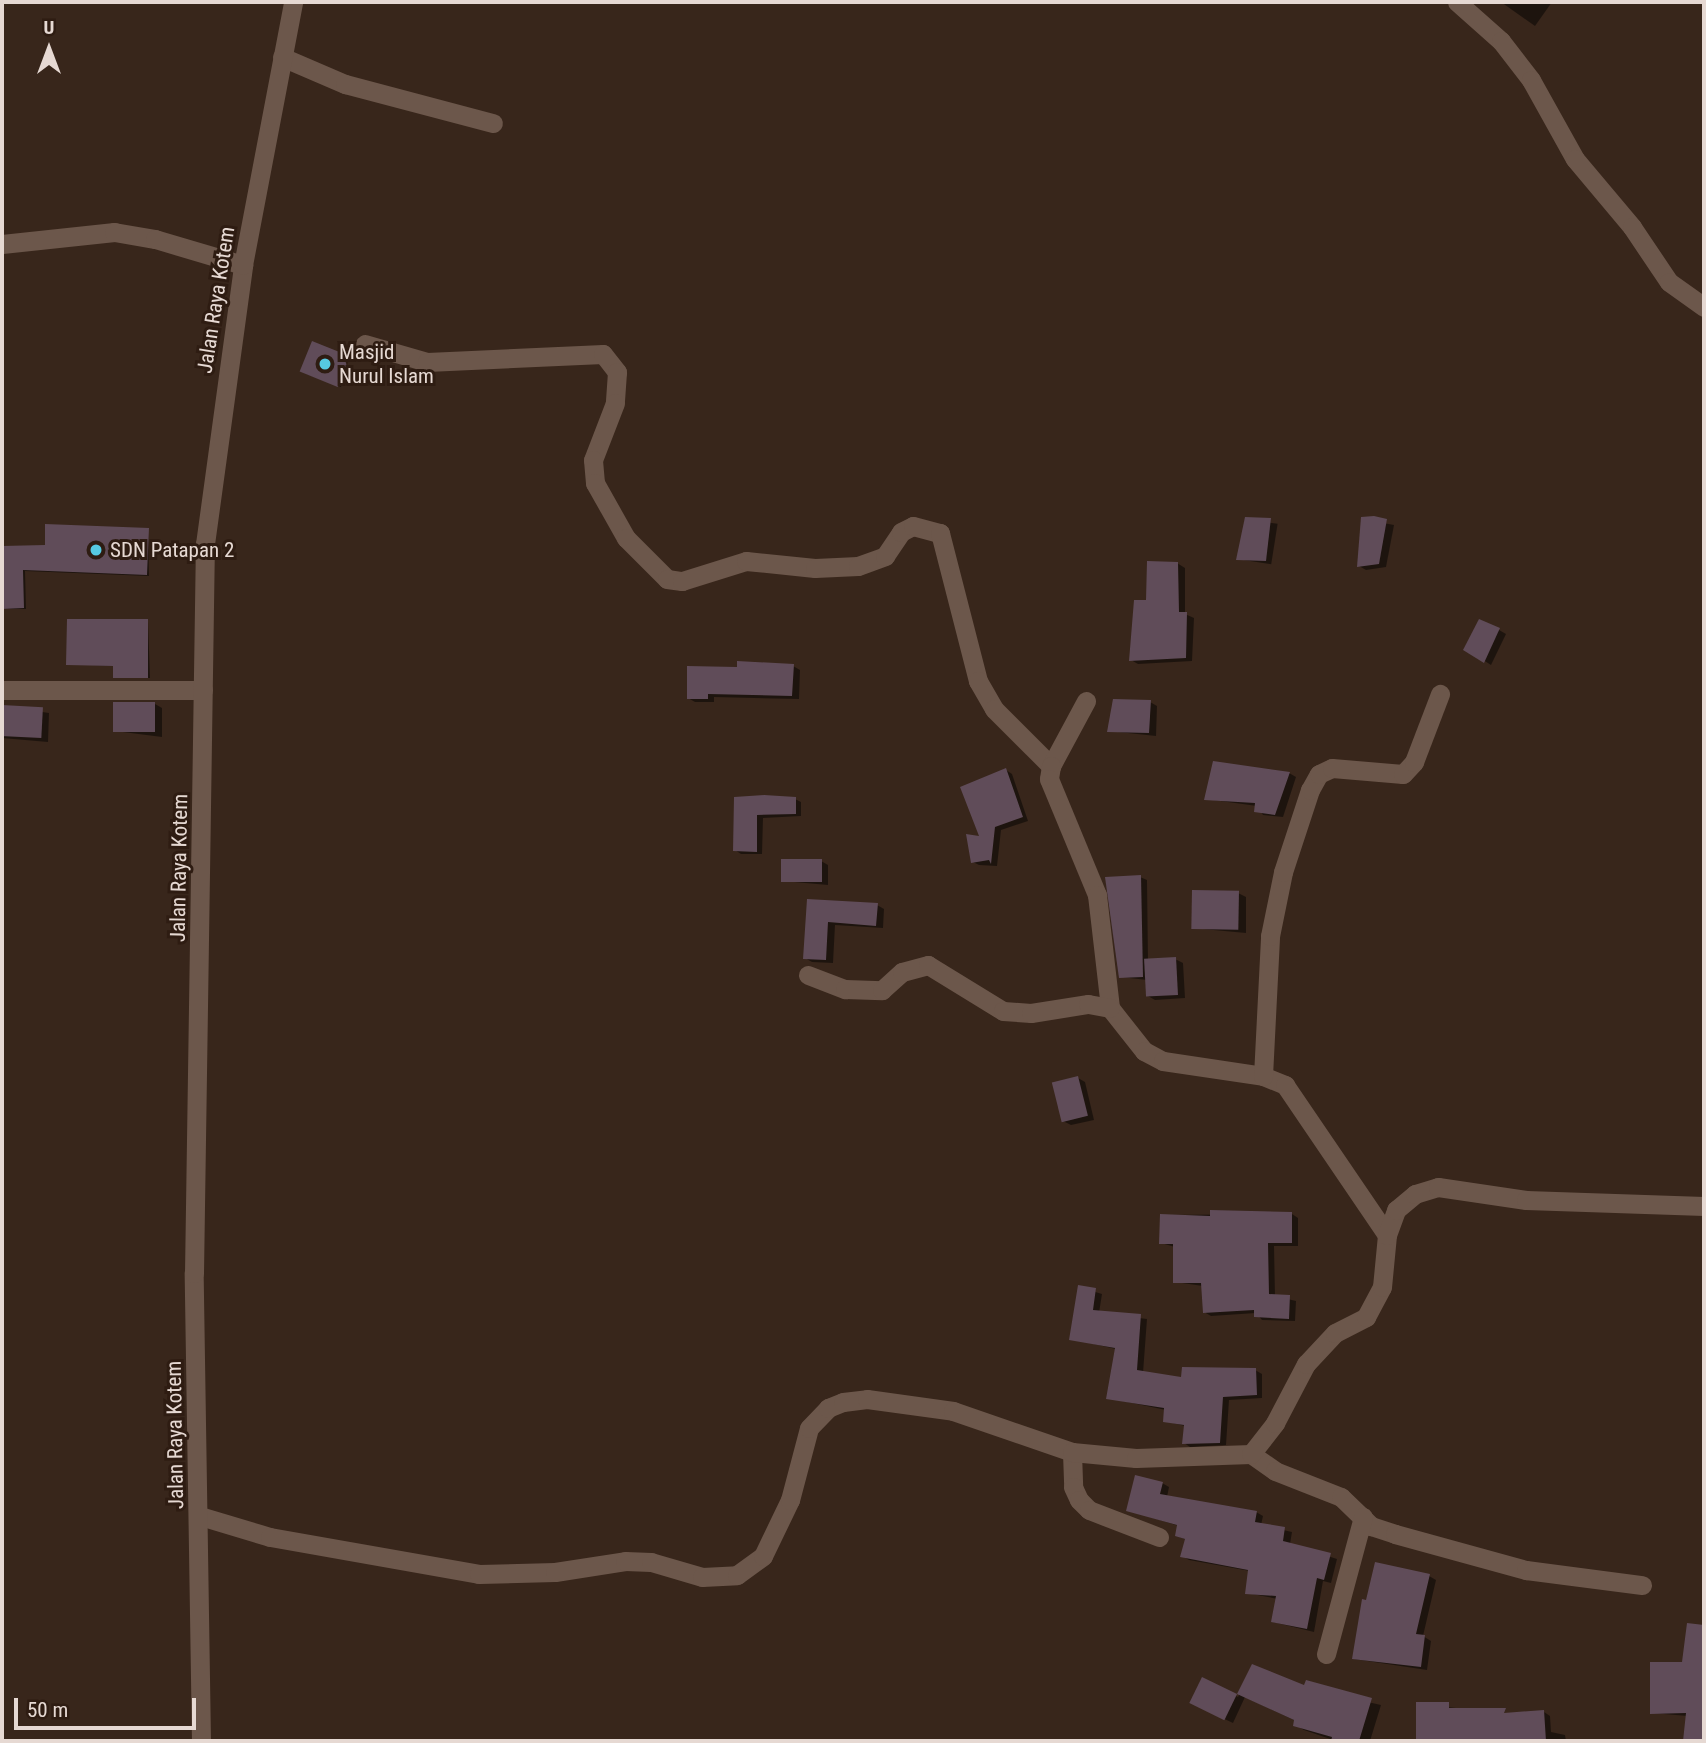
<!DOCTYPE html>
<html>
<head>
<meta charset="utf-8">
<style>
	body { margin:0 }
	#map { position:relative; width:1706px; height:1743px; overflow:hidden; background:#38261b; font-family:"Roboto Condensed",sans-serif }
	div>[style] { position:absolute }
	.shadow>* { inset:0; background:#0007; transform-origin:0 0 }
	.building>* { inset:0; background:#604c59; transform-origin:0 0 }
	.minor>* { height:19px; margin:-9.5px; padding:0 9.5px; transform-origin:9.5px; border-radius:9.5px; background:#6c574b }
	.tertiary>* { height:19px; margin:-9.5px; padding:0 9.5px; transform-origin:9.5px; border-radius:9.5px; background:#6c574b }
	.dots>* { width:19px; height:19px; translate:-50% -50%; box-sizing:border-box; border:4px solid #2e1c12; border-radius:50% }
	span { translate:-50% -50%; white-space:nowrap; text-align:center; line-height:1.15; -webkit-text-stroke:6px #2e1c12; paint-order:stroke }
	.street-label { font-size:21px; color:#e6d9d3 }
	.poi-label { font-size:21px; color:#e6d9d3 }
	.left { translate:0 -50%; text-align:left }
	.frame { position:absolute; inset:0; border:4px solid #e6d9d3; pointer-events:none }
	.north { position:absolute; left:14px; top:14px; width:70px; height:70px; -webkit-text-stroke:5px #2e1c12; paint-order:stroke; rotate:0deg; font-size:19px; font-weight:700; line-height:28px; text-align:center; color:#e6d9d3 }
	.north::after { content:''; display:block; margin:auto; width:24px; height:32px; background:#e6d9d3; clip-path:polygon(50% 0,100% 100%,50% 72%,0 100%) }
	.scale { position:absolute; left:14px; top:1698px; width:182px; height:32px; box-sizing:border-box; border:4px solid #e6d9d3; border-top:0; padding-left:9px; font-size:21px; line-height:24px; white-space:nowrap; color:#e6d9d3; -webkit-text-stroke:5px #2e1c12; paint-order:stroke }
</style>
</head>
<body>
<div id="map">
	<div class="shadow">
		<i style="clip-path:polygon(1501px 2px,1552px 2px,1535px 26px)"></i>
		<i style="clip-path:polygon(349px 357px,341px 387px,304px 373px)"></i>
		<i style="left:1247px;top:519px;width:31px;height:41px;rotate:9deg"></i>
		<i style="clip-path:polygon(1362px 519px,1394px 525px,1386px 567px,1366px 570px,1359px 566px)"></i>
		<i style="clip-path:polygon(148px 530px,149px 576px,25px 571px,26px 609px,2px 609px,2px 548px,46px 547px)"></i>
		<i style="clip-path:polygon(1177px 563px,1185px 568px,1185px 614px,1194px 618px,1192px 661px,1138px 664px,1131px 660px,1147px 601px)"></i>
		<i style="clip-path:polygon(148px 621px,150px 678px,118px 678px,115px 666px,68px 664px)"></i>
		<i style="clip-path:polygon(1499px 630px,1506px 634px,1491px 665px,1466px 649px)"></i>
		<i style="clip-path:polygon(793px 666px,800px 670px,799px 699px,714px 697px,714px 702px,695px 702px,688px 698px)"></i>
		<i style="clip-path:polygon(1150px 702px,1157px 706px,1156px 736px,1109px 731px)"></i>
		<i style="clip-path:polygon(155px 704px,162px 708px,162px 737px,115px 731px)"></i>
		<i style="clip-path:polygon(2px 706px,49px 713px,48px 742px,2px 738px)"></i>
		<i style="clip-path:polygon(1006px 770px,1012px 774px,1028px 821px,1001px 830px,997px 866px,979px 865px,973px 862px)"></i>
		<i style="clip-path:polygon(1289px 773px,1296px 777px,1283px 817px,1263px 815px,1257px 806px,1206px 799px)"></i>
		<i style="clip-path:polygon(736px 799px,795px 799px,801px 802px,801px 816px,763px 818px,762px 854px,741px 854px,735px 850px)"></i>
		<i style="clip-path:polygon(821px 861px,828px 865px,828px 885px,783px 881px)"></i>
		<i style="clip-path:polygon(1140px 877px,1147px 880px,1148px 960px,1175px 959px,1183px 963px,1185px 998px,1155px 1000px,1148px 996px,1147px 980px,1121px 977px)"></i>
		<i style="clip-path:polygon(1238px 893px,1246px 897px,1246px 933px,1192px 928px)"></i>
		<i style="clip-path:polygon(808px 901px,877px 905px,884px 909px,883px 928px,835px 925px,833px 963px,812px 962px,805px 958px)"></i>
		<i style="clip-path:polygon(1078px 1078px,1085px 1082px,1094px 1120px,1071px 1125px,1063px 1121px)"></i>
		<i style="clip-path:polygon(1292px 1214px,1298px 1218px,1298px 1246px,1274px 1246px,1275px 1296px,1296px 1301px,1295px 1321px,1262px 1320px,1256px 1313px,1211px 1316px,1204px 1312px,1203px 1286px,1175px 1282px,1175px 1247px,1161px 1243px,1162px 1215px)"></i>
		<i style="clip-path:polygon(1079px 1287px,1102px 1294px,1099px 1313px,1147px 1319px,1143px 1373px,1183px 1379px,1255px 1370px,1262px 1374px,1262px 1398px,1229px 1400px,1226px 1445px,1190px 1447px,1184px 1443px,1185px 1426px,1165px 1421px,1166px 1410px,1108px 1398px,1116px 1349px,1071px 1339px)"></i>
		<i style="clip-path:polygon(1162px 1483px,1169px 1487px,1167px 1497px,1256px 1512px,1263px 1516px,1261px 1525px,1292px 1532px,1290px 1544px,1337px 1559px,1331px 1583px,1323px 1581px,1314px 1632px,1273px 1622px,1278px 1599px,1247px 1593px,1250px 1571px,1189px 1560px,1182px 1556px,1187px 1540px,1177px 1536px,1179px 1526px,1128px 1510px)"></i>
		<i style="clip-path:polygon(1429px 1576px,1436px 1580px,1423px 1636px,1431px 1641px,1427px 1670px,1354px 1659px)"></i>
		<i style="clip-path:polygon(1688px 1625px,1704px 1627px,1704px 1741px,1685px 1741px,1688px 1716px,1652px 1713px,1683px 1663px)"></i>
		<i style="clip-path:polygon(1253px 1666px,1306px 1688px,1381px 1705px,1370px 1741px,1336px 1741px,1304px 1730px,1295px 1725px,1296px 1721px,1245px 1697px,1233px 1723px,1199px 1707px,1203px 1679px,1238px 1697px)"></i>
		<i style="clip-path:polygon(1418px 1704px,1513px 1714px,1544px 1712px,1550px 1716px,1551px 1732px,1565px 1735px,1566px 1741px,1417px 1741px)"></i>
	</div>
	<div class="building">
		<i style="left:312px;top:341px;width:41px;height:33px;rotate:22deg"></i>
		<i style="clip-path:polygon(1374px 516px,1387px 519px,1379px 564px,1357px 567px,1361px 517px)"></i>
		<i style="clip-path:polygon(1245px 517px,1271px 518px,1266px 561px,1236px 560px)"></i>
		<i style="clip-path:polygon(45px 524px,149px 528px,147px 575px,23px 570px,24px 608px,2px 609px,2px 546px,45px 545px)"></i>
		<i style="clip-path:polygon(1147px 561px,1178px 562px,1179px 612px,1187px 612px,1186px 658px,1129px 661px,1134px 600px,1146px 600px)"></i>
		<i style="clip-path:polygon(67px 619px,148px 619px,148px 678px,113px 678px,113px 666px,66px 665px)"></i>
		<i style="clip-path:polygon(1479px 619px,1500px 628px,1484px 663px,1463px 650px)"></i>
		<i style="clip-path:polygon(737px 661px,794px 664px,792px 696px,708px 694px,708px 699px,687px 699px,687px 666px,737px 667px)"></i>
		<i style="clip-path:polygon(1113px 699px,1151px 700px,1149px 733px,1107px 732px)"></i>
		<i style="left:113px;top:702px;width:42px;height:30px"></i>
		<i style="left:2px;top:705px;width:41px;height:31px;rotate:3deg"></i>
		<i style="clip-path:polygon(1213px 761px,1290px 772px,1275px 815px,1254px 812px,1255px 803px,1204px 800px)"></i>
		<i style="clip-path:polygon(1006px 768px,1023px 817px,995px 827px,991px 864px,989px 860px,971px 863px,966px 834px,979px 836px,960px 787px)"></i>
		<i style="clip-path:polygon(764px 795px,796px 797px,796px 814px,757px 815px,757px 852px,733px 851px,734px 797px)"></i>
		<i style="left:781px;top:859px;width:41px;height:23px"></i>
		<i style="clip-path:polygon(1141px 875px,1143px 977px,1119px 978px,1105px 877px)"></i>
		<i style="left:1192px;top:890px;width:47px;height:39px;rotate:1deg"></i>
		<i style="clip-path:polygon(807px 899px,878px 903px,876px 926px,828px 922px,826px 960px,803px 959px)"></i>
		<i style="left:1176px;top:957px;width:38px;height:32px;rotate:87deg"></i>
		<i style="left:1078px;top:1076px;width:41px;height:27px;rotate:76deg"></i>
		<i style="clip-path:polygon(1210px 1210px,1292px 1212px,1292px 1243px,1268px 1243px,1269px 1294px,1290px 1295px,1289px 1319px,1254px 1317px,1254px 1310px,1203px 1313px,1201px 1283px,1173px 1283px,1173px 1244px,1159px 1244px,1160px 1214px,1210px 1216px)"></i>
		<i style="clip-path:polygon(1078px 1285px,1096px 1288px,1093px 1310px,1141px 1314px,1137px 1370px,1181px 1377px,1182px 1367px,1256px 1368px,1257px 1395px,1223px 1397px,1220px 1443px,1182px 1444px,1184px 1425px,1163px 1422px,1164px 1408px,1106px 1399px,1115px 1348px,1069px 1340px)"></i>
		<i style="clip-path:polygon(1135px 1475px,1163px 1482px,1160px 1494px,1257px 1511px,1255px 1522px,1285px 1527px,1283px 1541px,1331px 1553px,1324px 1580px,1317px 1578px,1307px 1629px,1271px 1622px,1276px 1596px,1245px 1594px,1248px 1570px,1180px 1557px,1185px 1539px,1175px 1536px,1177px 1525px,1126px 1511px)"></i>
		<i style="clip-path:polygon(1375px 1562px,1430px 1574px,1416px 1634px,1425px 1635px,1421px 1667px,1352px 1659px,1362px 1599px,1366px 1600px)"></i>
		<i style="clip-path:polygon(1687px 1623px,1704px 1625px,1704px 1741px,1683px 1741px,1686px 1713px,1650px 1714px,1650px 1662px,1682px 1662px)"></i>
		<i style="clip-path:polygon(1252px 1664px,1304px 1685px,1306px 1680px,1372px 1698px,1359px 1741px,1331px 1741px,1332px 1737px,1293px 1726px,1294px 1720px,1237px 1694px)"></i>
		<i style="left:1202px;top:1677px;width:39px;height:29px;rotate:26deg"></i>
		<i style="clip-path:polygon(1416px 1702px,1449px 1702px,1449px 1708px,1506px 1708px,1504px 1713px,1544px 1710px,1546px 1741px,1416px 1741px)"></i>
	</div>
	<div class="minor">
		<i style="left:1457px;top:2px;width:59px;rotate:41.6deg"></i>
		<i style="left:1501px;top:41px;width:49px;rotate:52.4deg"></i>
		<i style="left:1531px;top:80px;width:90px;rotate:60.9deg"></i>
		<i style="left:1575px;top:159px;width:89px;rotate:50deg"></i>
		<i style="left:1632px;top:227px;width:66px;rotate:56.1deg"></i>
		<i style="left:1669px;top:282px;width:43px;rotate:35.5deg"></i>
		<i style="left:282px;top:57px;width:69px;rotate:23.2deg"></i>
		<i style="left:345px;top:84px;width:153px;rotate:14.8deg"></i>
		<i style="left:2px;top:244px;width:113px;rotate:-6.1deg"></i>
		<i style="left:114px;top:232px;width:42px;rotate:9.7deg"></i>
		<i style="left:155px;top:239px;width:92px;rotate:16.5deg"></i>
		<i style="left:365px;top:344px;width:65px;rotate:16.2deg"></i>
		<i style="left:427px;top:362px;width:176px;rotate:-2.6deg"></i>
		<i style="left:603px;top:354px;width:23px;rotate:52deg"></i>
		<i style="left:617px;top:372px;width:31px;rotate:94deg"></i>
		<i style="left:615px;top:403px;width:61px;rotate:111.1deg"></i>
		<i style="left:593px;top:460px;width:23px;rotate:85deg"></i>
		<i style="left:595px;top:483px;width:63px;rotate:60.6deg"></i>
		<i style="left:626px;top:538px;width:58px;rotate:45deg"></i>
		<i style="left:667px;top:579px;width:15px;rotate:8deg"></i>
		<i style="left:682px;top:581px;width:67px;rotate:-17.4deg"></i>
		<i style="left:746px;top:561px;width:69px;rotate:5.8deg"></i>
		<i style="left:815px;top:568px;width:43px;rotate:-2.7deg"></i>
		<i style="left:858px;top:566px;width:29px;rotate:-20deg"></i>
		<i style="left:885px;top:556px;width:29px;rotate:-56deg"></i>
		<i style="left:901px;top:532px;width:13px;rotate:-27deg"></i>
		<i style="left:913px;top:526px;width:28px;rotate:15deg"></i>
		<i style="left:940px;top:533px;width:153px;rotate:75.6deg"></i>
		<i style="left:978px;top:681px;width:32px;rotate:60deg"></i>
		<i style="left:994px;top:709px;width:81px;rotate:45deg"></i>
		<i style="left:2px;top:690px;width:201px"></i>
		<i style="left:1086px;top:701px;width:74px;rotate:118.3deg"></i>
		<i style="left:1051px;top:766px;width:13px;rotate:99deg"></i>
		<i style="left:1049px;top:779px;width:126px;rotate:67.5deg"></i>
		<i style="left:1097px;top:895px;width:114px;rotate:83.4deg"></i>
		<i style="left:1110px;top:1008px;width:55px;rotate:51.7deg"></i>
		<i style="left:1144px;top:1051px;width:21px;rotate:28deg"></i>
		<i style="left:1163px;top:1061px;width:101px;rotate:8.5deg"></i>
		<i style="left:1263px;top:1076px;width:24px;rotate:22deg"></i>
		<i style="left:1285px;top:1085px;width:181px;rotate:55.8deg"></i>
		<i style="left:808px;top:975px;width:40px;rotate:21deg"></i>
		<i style="left:845px;top:989px;width:37px;rotate:2deg"></i>
		<i style="left:882px;top:990px;width:27px;rotate:-42deg"></i>
		<i style="left:902px;top:972px;width:27px;rotate:-15deg"></i>
		<i style="left:928px;top:965px;width:88px;rotate:31.5deg"></i>
		<i style="left:1003px;top:1011px;width:28px;rotate:4deg"></i>
		<i style="left:1031px;top:1013px;width:58px;rotate:-9deg"></i>
		<i style="left:1088px;top:1004px;width:22px;rotate:10deg"></i>
		<i style="left:1263px;top:1076px;width:140px;rotate:-87.1deg"></i>
		<i style="left:1270px;top:936px;width:65px;rotate:-78.5deg"></i>
		<i style="left:1283px;top:872px;width:86px;rotate:-71.8deg"></i>
		<i style="left:1310px;top:790px;width:18px;rotate:-61deg"></i>
		<i style="left:1319px;top:774px;width:14px;rotate:-25deg"></i>
		<i style="left:1332px;top:768px;width:71px;rotate:4.8deg"></i>
		<i style="left:1403px;top:774px;width:16px;rotate:-47deg"></i>
		<i style="left:1414px;top:762px;width:73px;rotate:-69.1deg"></i>
		<i style="left:1072px;top:1452px;width:35px;rotate:88deg"></i>
		<i style="left:1073px;top:1487px;width:14px;rotate:65deg"></i>
		<i style="left:1079px;top:1500px;width:14px;rotate:45deg"></i>
		<i style="left:1089px;top:1510px;width:75px;rotate:21.1deg"></i>
		<i style="left:1251px;top:1454px;width:29px;rotate:35deg"></i>
		<i style="left:1275px;top:1471px;width:71px;rotate:21.5deg"></i>
		<i style="left:1341px;top:1497px;width:42px;rotate:44deg"></i>
		<i style="left:1371px;top:1526px;width:25px;rotate:18deg"></i>
		<i style="left:1395px;top:1534px;width:136px;rotate:15.4deg"></i>
		<i style="left:1526px;top:1570px;width:117px;rotate:7.4deg"></i>
		<i style="left:200px;top:1516px;width:73px;rotate:16.7deg"></i>
		<i style="left:270px;top:1537px;width:212px;rotate:10deg"></i>
		<i style="left:479px;top:1574px;width:76px;rotate:-1.5deg"></i>
		<i style="left:555px;top:1572px;width:71px;rotate:-8.9deg"></i>
		<i style="left:625px;top:1561px;width:26px;rotate:2deg"></i>
		<i style="left:651px;top:1562px;width:53px;rotate:16.4deg"></i>
		<i style="left:702px;top:1577px;width:35px;rotate:-3deg"></i>
		<i style="left:737px;top:1575px;width:32px;rotate:-36deg"></i>
		<i style="left:763px;top:1556px;width:62px;rotate:-64.3deg"></i>
		<i style="left:790px;top:1500px;width:74px;rotate:-75.2deg"></i>
		<i style="left:809px;top:1428px;width:28px;rotate:-46deg"></i>
		<i style="left:828px;top:1408px;width:16px;rotate:-22deg"></i>
		<i style="left:843px;top:1402px;width:24px;rotate:-7deg"></i>
		<i style="left:867px;top:1399px;width:87px;rotate:7.9deg"></i>
		<i style="left:953px;top:1411px;width:126px;rotate:19deg"></i>
		<i style="left:1072px;top:1452px;width:64px;rotate:5.4deg"></i>
		<i style="left:1136px;top:1458px;width:115px;rotate:-2deg"></i>
		<i style="left:1251px;top:1454px;width:39px;rotate:-52deg"></i>
		<i style="left:1275px;top:1423px;width:67px;rotate:-62.3deg"></i>
		<i style="left:1306px;top:1364px;width:42px;rotate:-46.9deg"></i>
		<i style="left:1335px;top:1333px;width:35px;rotate:-27deg"></i>
		<i style="left:1366px;top:1317px;width:34px;rotate:-62deg"></i>
		<i style="left:1382px;top:1287px;width:52px;rotate:-84.5deg"></i>
		<i style="left:1387px;top:1235px;width:27px;rotate:-70deg"></i>
		<i style="left:1396px;top:1210px;width:25px;rotate:-40deg"></i>
		<i style="left:1415px;top:1194px;width:24px;rotate:-17deg"></i>
		<i style="left:1438px;top:1187px;width:89px;rotate:8.4deg"></i>
		<i style="left:1526px;top:1200px;width:178px;rotate:1.9deg"></i>
		<i style="left:1326px;top:1654px;width:142px;rotate:-74.9deg"></i>
	</div>
	<div class="tertiary">
		<i style="left:201px;top:1741px;width:468px;rotate:-90.9deg"></i>
		<i style="left:194px;top:1273px;width:729px;rotate:-89.14deg"></i>
		<i style="left:205px;top:544px;width:282px;rotate:-82.2deg"></i>
		<i style="left:243px;top:265px;width:268px;rotate:-79.2deg"></i>
	</div>
	<div class="dots">
		<i style="left:325px;top:364px;background:#56c9e1"></i>
		<i style="left:96px;top:550px;background:#56c9e1"></i>
	</div>
	<div class="street-label">
		<span style="left:216px;top:300px;rotate:-81deg">Jalan Raya Kotem</span>
		<span style="left:179px;top:868px;rotate:-89deg">Jalan Raya Kotem</span>
		<span style="left:175px;top:1435px;rotate:-91deg">Jalan Raya Kotem</span>
	</div>
	<div class="poi-label">
		<span class="left" style="left:339px;top:364px">Masjid<br>Nurul Islam</span>
		<span class="left" style="left:110px;top:550px">SDN Patapan 2</span>
	</div>
	<div class="frame"></div>
	<div class="north">U</div>
	<div class="scale">50 m</div>
</div>
</body>
</html>
